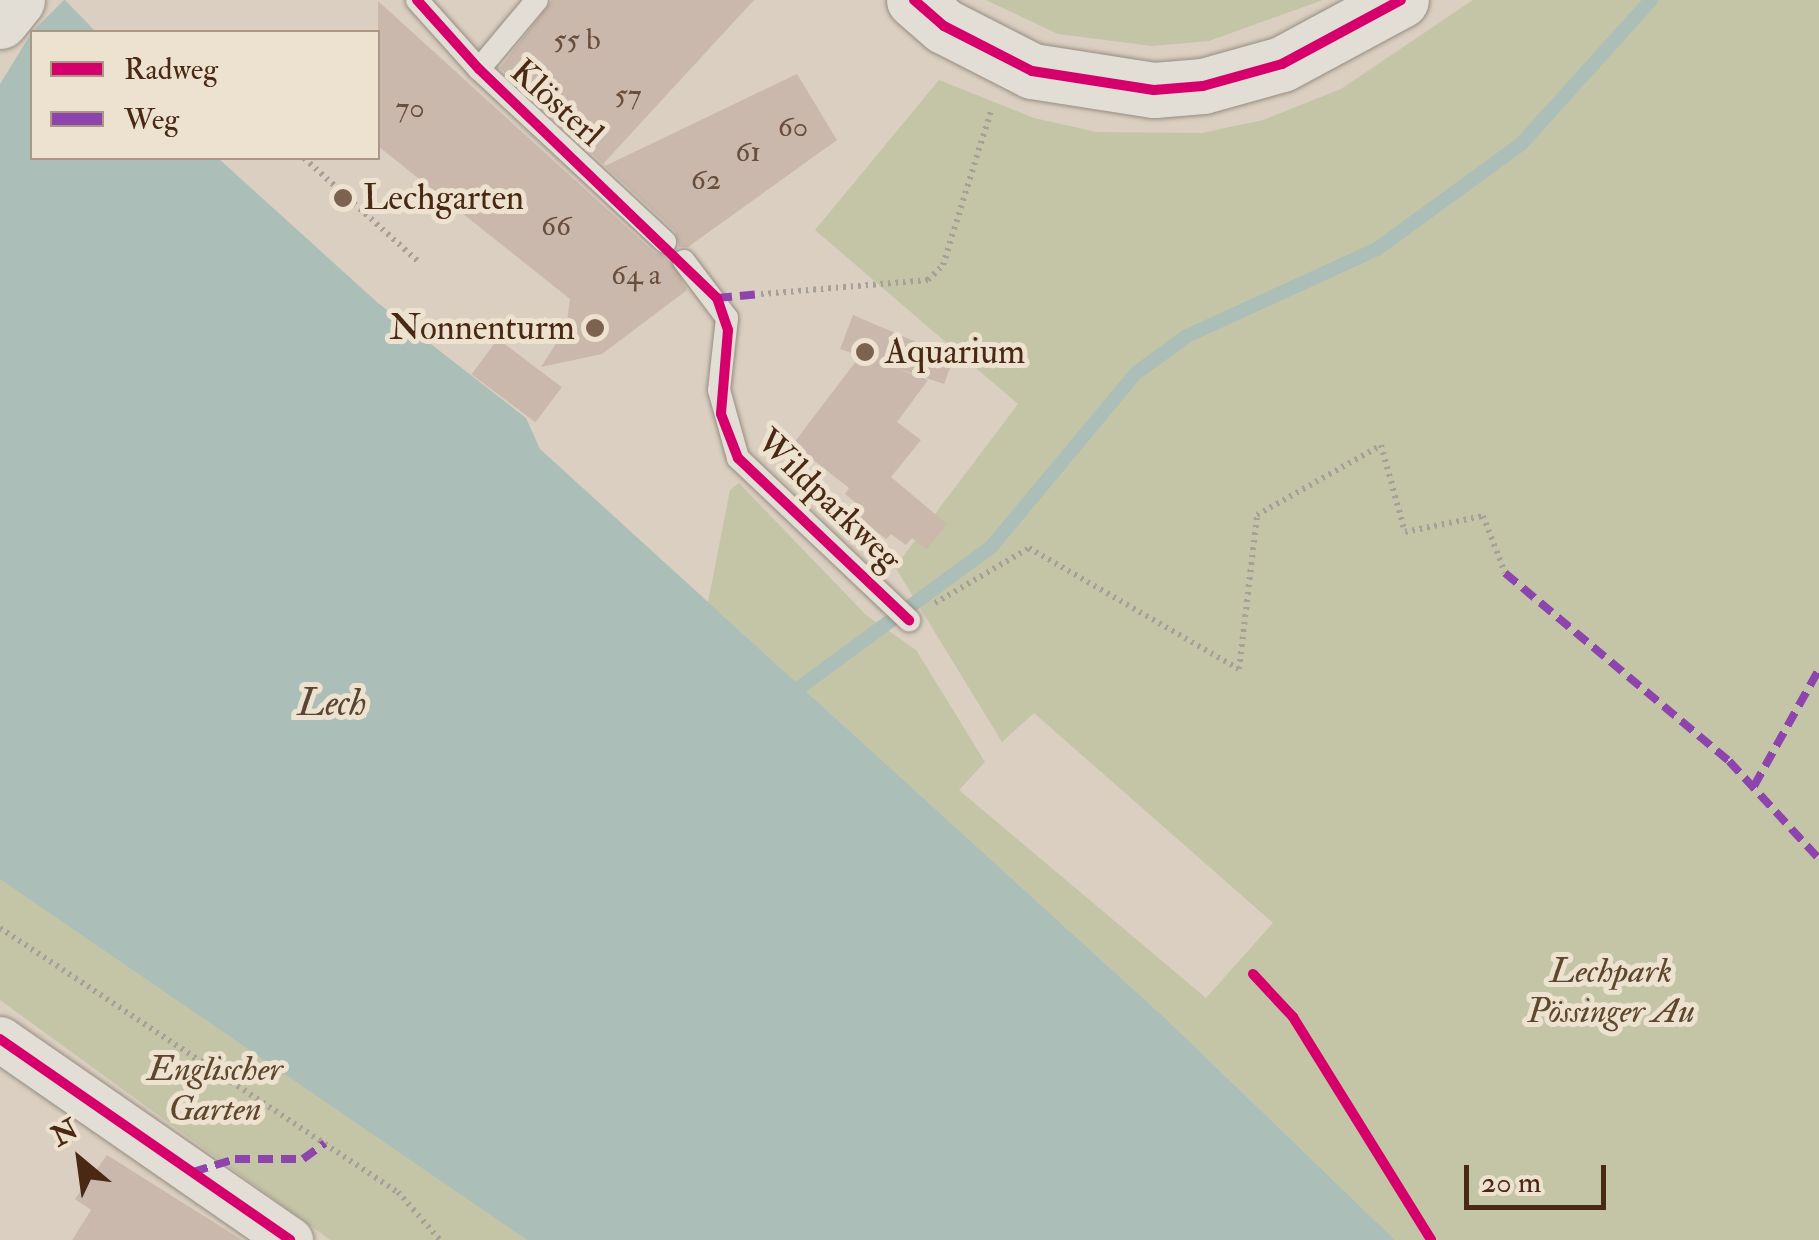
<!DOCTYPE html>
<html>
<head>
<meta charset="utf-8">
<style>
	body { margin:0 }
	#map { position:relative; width:1819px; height:1240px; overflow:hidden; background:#dacfc0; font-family:"IM FELL Double Pica",serif }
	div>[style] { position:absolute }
	.green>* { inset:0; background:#c3c5a6 }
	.water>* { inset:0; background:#abbeb8 }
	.pier>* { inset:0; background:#dacfc0 }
	.stream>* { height:14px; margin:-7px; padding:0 7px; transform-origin:7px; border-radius:7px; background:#abbeb8 }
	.building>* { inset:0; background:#cab8ac; transform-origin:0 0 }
	.path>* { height:6px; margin-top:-3px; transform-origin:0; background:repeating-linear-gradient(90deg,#a7a098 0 2.5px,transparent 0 7.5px) }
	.roads { filter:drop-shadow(0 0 2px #968c81) drop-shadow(0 0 2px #968c81) }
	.lane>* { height:22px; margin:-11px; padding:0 11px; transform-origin:11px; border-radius:11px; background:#e2ddd5 }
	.street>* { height:45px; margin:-22.5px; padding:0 22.5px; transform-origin:22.5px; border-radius:22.5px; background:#e2ddd5 }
	.secondary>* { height:55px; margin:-27.5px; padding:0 27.5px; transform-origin:27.5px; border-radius:27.5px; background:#e2ddd5 }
	.quiet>* { height:8px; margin-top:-4px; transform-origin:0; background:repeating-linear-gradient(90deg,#8e44ad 0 15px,transparent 0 23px) }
	.cycleway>* { height:10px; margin:-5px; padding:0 5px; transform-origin:5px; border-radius:5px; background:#d6006c }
	.dots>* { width:28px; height:28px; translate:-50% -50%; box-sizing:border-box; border:5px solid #ede2cf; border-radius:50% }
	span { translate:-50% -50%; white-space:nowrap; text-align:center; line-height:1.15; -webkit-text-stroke:10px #ede2cf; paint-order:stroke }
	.number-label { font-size:30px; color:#6a4e3b }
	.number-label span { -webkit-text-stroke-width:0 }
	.street-label { font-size:35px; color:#492913 }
	.poi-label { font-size:35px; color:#492913 }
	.left { translate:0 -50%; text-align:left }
	.right { translate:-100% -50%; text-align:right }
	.park-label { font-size:35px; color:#5e472c; font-style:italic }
	.water-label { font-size:38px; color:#594533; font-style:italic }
	.legend { position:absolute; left:30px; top:30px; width:350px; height:130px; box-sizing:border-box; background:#ede2cf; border:2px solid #ab9884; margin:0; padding:12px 18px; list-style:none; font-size:30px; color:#492913 }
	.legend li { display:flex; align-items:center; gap:20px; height:50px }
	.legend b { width:50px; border:2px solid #ab9884 }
	.north { position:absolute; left:30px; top:1110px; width:100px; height:100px; -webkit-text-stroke:8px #ede2cf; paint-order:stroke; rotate:331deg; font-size:28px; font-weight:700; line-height:40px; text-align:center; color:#492913 }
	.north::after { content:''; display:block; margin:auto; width:35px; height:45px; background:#492913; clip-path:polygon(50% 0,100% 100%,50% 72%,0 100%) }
	.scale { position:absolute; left:1464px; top:1165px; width:142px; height:45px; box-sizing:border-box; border:5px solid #492913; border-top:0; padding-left:12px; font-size:30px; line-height:35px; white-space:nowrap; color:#492913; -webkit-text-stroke:8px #ede2cf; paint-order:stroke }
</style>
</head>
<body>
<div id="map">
	<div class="green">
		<i style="clip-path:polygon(986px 0,1323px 0,1209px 41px,1152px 46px,1058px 34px)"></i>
		<i style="clip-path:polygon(1473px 0,1819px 0,1819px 1240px,1395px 1240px,1166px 1019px,708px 602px,730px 490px,739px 483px,866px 615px,916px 650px,985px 762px,959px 790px,1206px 998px,1273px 923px,1034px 713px,1002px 742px,895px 567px,1018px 404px,815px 230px,939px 80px,1034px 118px,1096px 132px,1202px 133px,1263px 120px,1341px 89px)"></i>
		<i style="clip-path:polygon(0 879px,164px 986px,527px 1240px,330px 1240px,0 1000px)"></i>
	</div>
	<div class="water">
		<i style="clip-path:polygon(0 0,65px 0,96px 32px,32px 32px,32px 158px,218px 158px,378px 303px,526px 418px,540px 449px,1166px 1019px,1395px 1240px,527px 1240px,0 879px)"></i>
	</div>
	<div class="pier">
		<i style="clip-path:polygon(0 0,64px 0,32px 32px,0 84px)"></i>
	</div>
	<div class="stream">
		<i style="left:788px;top:696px;width:252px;rotate:-36.3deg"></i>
		<i style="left:991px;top:547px;width:226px;rotate:-50.2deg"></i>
		<i style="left:1136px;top:373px;width:63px;rotate:-36deg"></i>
		<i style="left:1187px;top:336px;width:209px;rotate:-24.6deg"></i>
		<i style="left:1377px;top:249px;width:178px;rotate:-36.1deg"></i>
		<i style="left:1521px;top:144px;width:194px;rotate:-47.9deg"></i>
	</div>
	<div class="building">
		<i style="clip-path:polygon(552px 0,754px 0,603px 164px,500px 68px)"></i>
		<i style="clip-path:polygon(378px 1px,655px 253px,670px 256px,687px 290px,602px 354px,541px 367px,566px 328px,570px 299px,378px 146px)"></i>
		<i style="clip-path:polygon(797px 74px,837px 140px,688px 247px,679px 247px,675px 231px,605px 166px)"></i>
		<i style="clip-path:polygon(853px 315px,954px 358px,944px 384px,893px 367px,928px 380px,897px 422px,921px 440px,891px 477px,947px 524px,927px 549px,912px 538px,906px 545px,891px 534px,886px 539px,859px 518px,865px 510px,845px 494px,849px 488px,793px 444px,860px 356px,840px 349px)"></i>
		<i style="left:498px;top:339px;width:80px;height:44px;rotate:37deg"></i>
		<i style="clip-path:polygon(107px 1155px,242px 1240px,72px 1240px,91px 1210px,75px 1199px)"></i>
	</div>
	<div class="path">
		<i style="left:304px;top:158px;width:156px;rotate:42.2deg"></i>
		<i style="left:761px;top:294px;width:168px;rotate:-4.8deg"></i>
		<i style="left:928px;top:280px;width:21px;rotate:-45deg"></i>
		<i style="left:943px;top:265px;width:164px;rotate:-72.7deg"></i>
		<i style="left:935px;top:603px;width:109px;rotate:-30.3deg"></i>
		<i style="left:1029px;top:548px;width:242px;rotate:30deg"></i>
		<i style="left:1239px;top:669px;width:155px;rotate:-83.3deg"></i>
		<i style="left:1257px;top:515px;width:142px;rotate:-29.4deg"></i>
		<i style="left:1381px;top:445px;width:90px;rotate:74.6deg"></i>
		<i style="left:1405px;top:532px;width:80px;rotate:-11.6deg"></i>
		<i style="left:1483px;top:516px;width:61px;rotate:68.9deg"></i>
		<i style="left:0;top:928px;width:478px;rotate:33.6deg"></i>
		<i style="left:398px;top:1192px;width:64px;rotate:48.8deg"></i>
	</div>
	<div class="roads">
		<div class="lane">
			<i style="left:417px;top:0;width:93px;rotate:48.1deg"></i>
			<i style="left:479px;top:69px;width:254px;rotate:42.9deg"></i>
			<i style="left:479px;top:69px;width:90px;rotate:-50deg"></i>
			<i style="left:684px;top:261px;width:71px;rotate:53deg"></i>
			<i style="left:727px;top:318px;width:72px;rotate:96.3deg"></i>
			<i style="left:719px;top:390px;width:71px;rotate:74.4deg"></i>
			<i style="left:738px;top:458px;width:236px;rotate:43.5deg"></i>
		</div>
		<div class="street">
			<i style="left:0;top:1039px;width:353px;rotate:34.7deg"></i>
		</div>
		<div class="secondary">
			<i style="left:914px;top:0;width:40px;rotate:41deg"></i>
			<i style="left:944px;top:26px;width:99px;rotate:27.1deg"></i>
			<i style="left:1032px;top:71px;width:123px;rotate:8.9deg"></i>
			<i style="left:1154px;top:90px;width:49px;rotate:-4.7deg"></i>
			<i style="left:1203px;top:86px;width:82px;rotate:-15.6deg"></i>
			<i style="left:1282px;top:64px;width:135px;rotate:-28.3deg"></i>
			<i style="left:0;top:21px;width:27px;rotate:-51deg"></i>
		</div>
	</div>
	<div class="quiet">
		<i style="left:717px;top:298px;width:44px;rotate:-5.2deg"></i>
		<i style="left:1505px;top:573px;width:292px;rotate:40deg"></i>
		<i style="left:1729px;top:761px;width:133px;rotate:47.4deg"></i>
		<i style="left:1754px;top:786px;width:134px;rotate:-60.9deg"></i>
		<i style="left:193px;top:1172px;width:44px;rotate:-17.2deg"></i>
		<i style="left:235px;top:1159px;width:68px"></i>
		<i style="left:303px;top:1159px;width:27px;rotate:-36deg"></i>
	</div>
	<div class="cycleway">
		<i style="left:417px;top:0;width:93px;rotate:48.1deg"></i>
		<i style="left:479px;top:69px;width:330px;rotate:43.9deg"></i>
		<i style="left:717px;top:298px;width:34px;rotate:71deg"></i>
		<i style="left:728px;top:330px;width:84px;rotate:94.8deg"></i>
		<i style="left:721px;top:414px;width:47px;rotate:68.9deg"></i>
		<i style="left:738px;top:458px;width:236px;rotate:43.5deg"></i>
		<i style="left:914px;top:0;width:40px;rotate:41deg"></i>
		<i style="left:944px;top:26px;width:99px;rotate:27.1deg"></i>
		<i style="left:1032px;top:71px;width:123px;rotate:8.9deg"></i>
		<i style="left:1154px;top:90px;width:49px;rotate:-4.7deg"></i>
		<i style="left:1203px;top:86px;width:82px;rotate:-15.6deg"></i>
		<i style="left:1282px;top:64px;width:135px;rotate:-28.3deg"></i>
		<i style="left:1253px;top:974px;width:59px;rotate:47.1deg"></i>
		<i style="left:1293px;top:1017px;width:262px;rotate:58.2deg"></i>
		<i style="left:0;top:1039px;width:353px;rotate:34.7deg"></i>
	</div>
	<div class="dots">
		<i style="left:343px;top:198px;background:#7c6350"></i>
		<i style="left:595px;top:328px;background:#7c6350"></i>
		<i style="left:865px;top:352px;background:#7c6350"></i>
	</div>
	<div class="number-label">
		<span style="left:577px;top:40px">55 b</span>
		<span style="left:628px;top:95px">57</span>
		<span style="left:410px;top:108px">70</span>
		<span style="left:793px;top:127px">60</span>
		<span style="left:748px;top:152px">61</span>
		<span style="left:706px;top:180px">62</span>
		<span style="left:556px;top:226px">66</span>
		<span style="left:636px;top:275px">64 a</span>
	</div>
	<div class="street-label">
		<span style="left:557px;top:103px;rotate:42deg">Klösterl</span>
		<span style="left:829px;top:500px;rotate:44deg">Wildparkweg</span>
	</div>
	<div class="poi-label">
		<span class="left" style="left:363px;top:198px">Lechgarten</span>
		<span class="right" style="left:575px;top:328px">Nonnenturm</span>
		<span class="left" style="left:885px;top:352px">Aquarium</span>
	</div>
	<div class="park-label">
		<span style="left:1611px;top:991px">Lechpark<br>Pössinger Au</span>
		<span style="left:215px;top:1089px">Englischer<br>Garten</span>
	</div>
	<div class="water-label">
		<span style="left:332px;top:704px">Lech</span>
	</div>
	<ul class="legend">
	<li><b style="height:12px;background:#d6006c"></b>Radweg</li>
	<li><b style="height:12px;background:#8e44ad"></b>Weg</li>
	</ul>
	<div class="north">N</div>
	<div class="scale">20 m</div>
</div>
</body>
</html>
